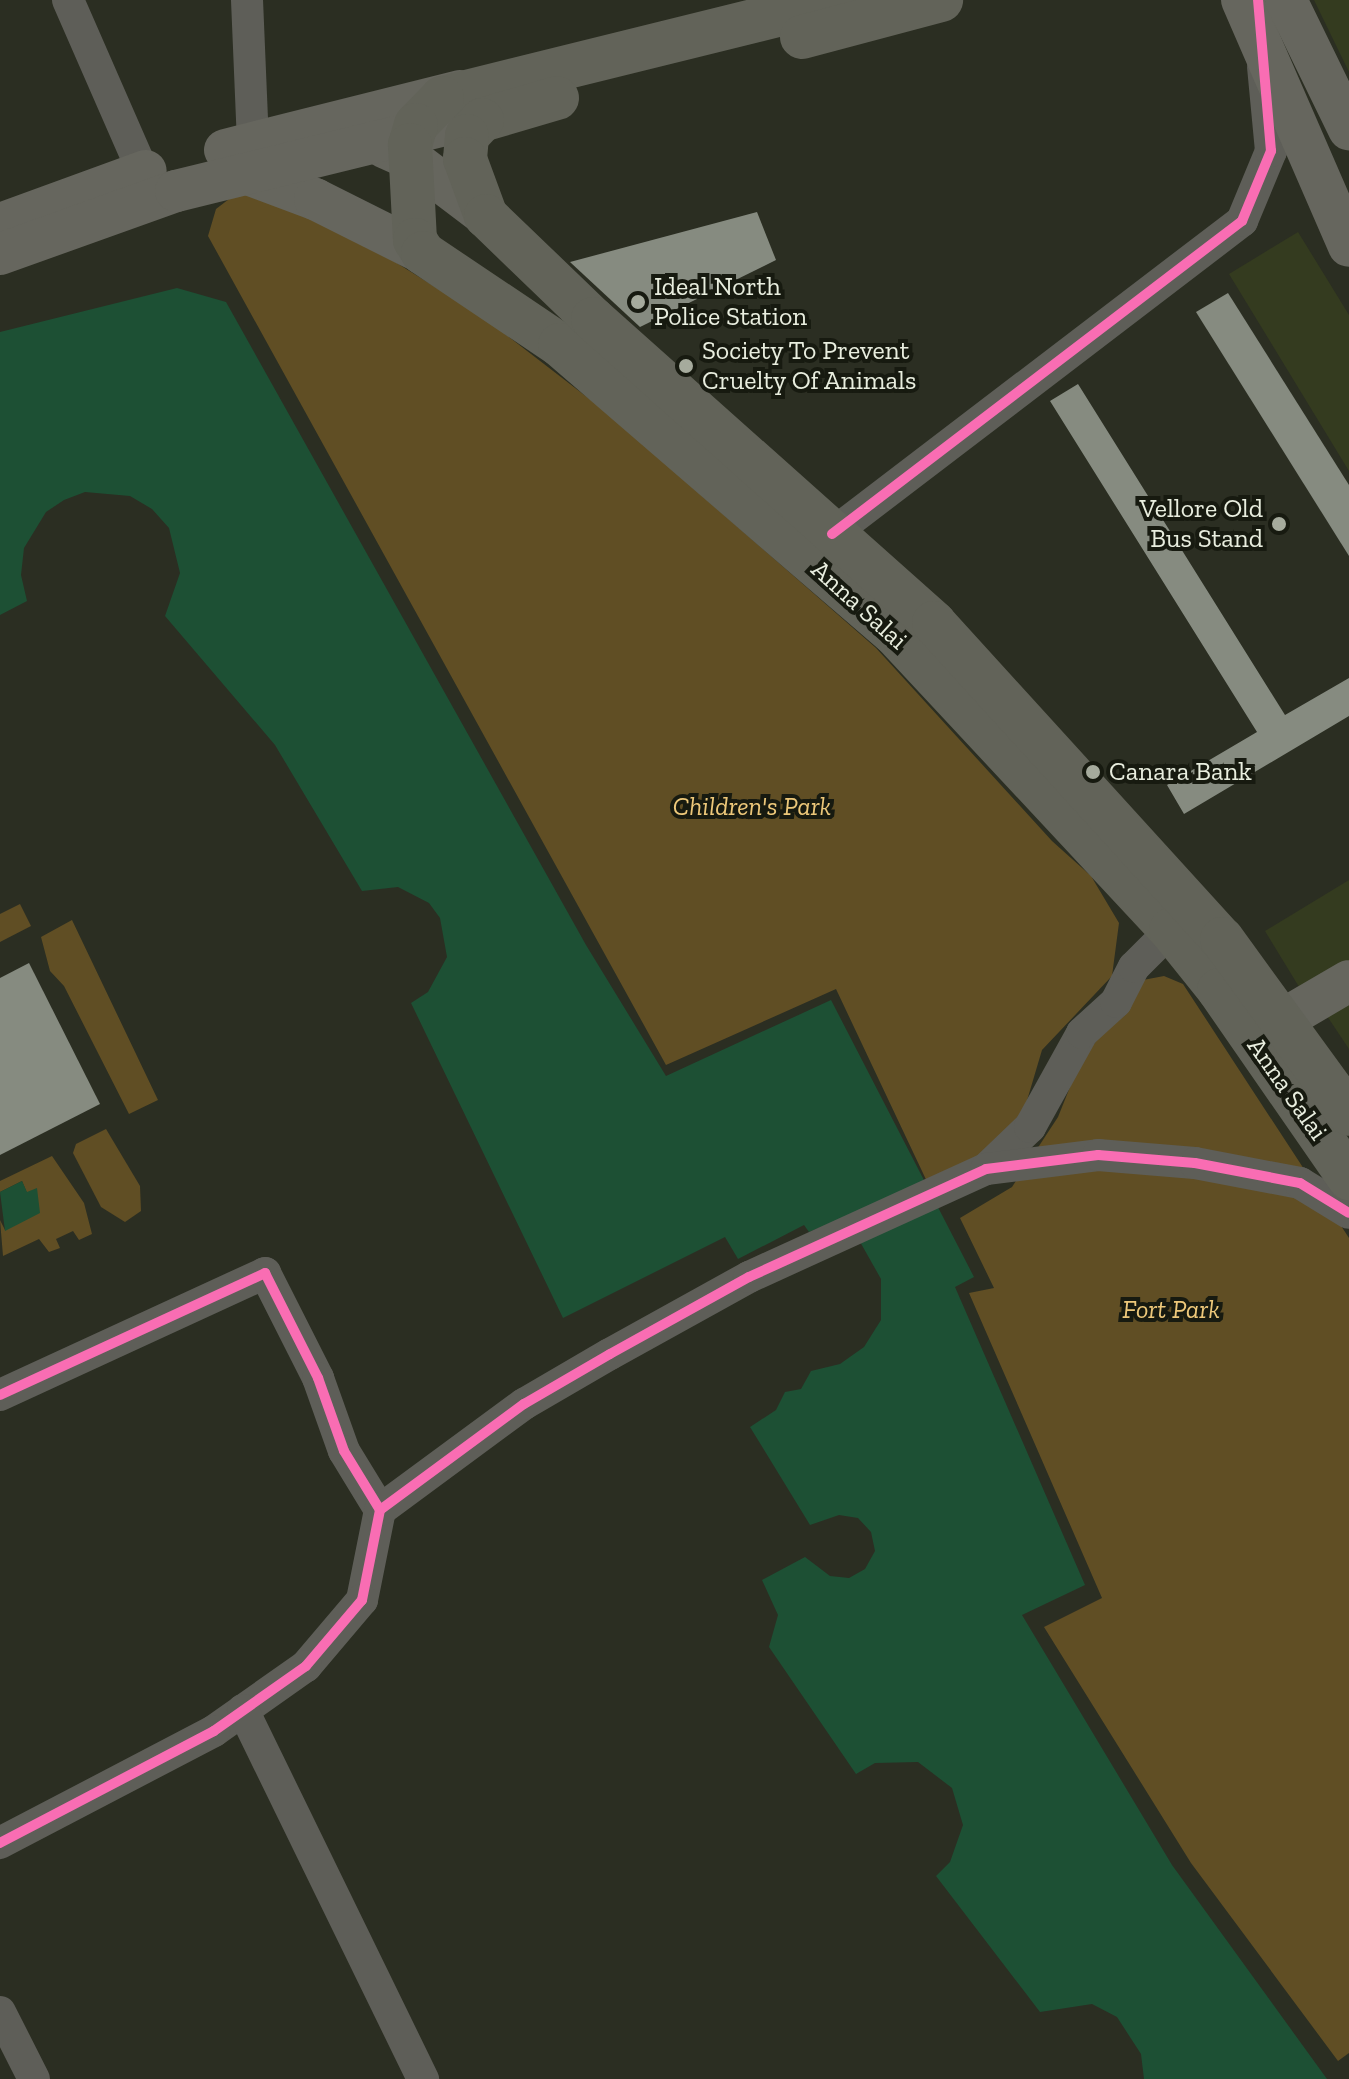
<!DOCTYPE html>
<html>
<head>
<meta charset="utf-8">
<style>
	body { margin:0 }
	#map { position:relative; width:1349px; height:2079px; overflow:hidden; background:#2b2e22; font-family:"Zilla Slab",serif }
	div>[style] { position:absolute }
	.built>* { inset:0; background:#343b1f }
	.green>* { inset:0; background:#604e24 }
	.water>* { inset:0; background:#1d5034 }
	.building>* { inset:0; background:#868b80 }
	.minor>* { height:32px; margin:-16px; padding:0 16px; transform-origin:16px; border-radius:16px; background:#5e5e58 }
	.major>* { height:42px; margin:-21px; padding:0 21px; transform-origin:21px; border-radius:21px; background:#66665e }
	.highway>* { height:44px; margin:-22px; padding:0 22px; transform-origin:22px; border-radius:22px; background:#626359 }
	.cycleway>* { height:10px; margin:-5px; padding:0 5px; transform-origin:5px; border-radius:5px; background:#f96db3 }
	.dots>* { width:22px; height:22px; translate:-50% -50%; box-sizing:border-box; border:4px solid #171a10; border-radius:50% }
	span { translate:-50% -50%; white-space:nowrap; text-align:center; line-height:1.15; -webkit-text-stroke:8px #171a10; paint-order:stroke }
	.poi-label { font-size:26px; color:#e9eedf }
	.left { translate:0 -50%; text-align:left }
	.right { translate:-100% -50%; text-align:right }
	.street-label { font-size:26px; color:#e9eedf }
	.park-label { font-size:26px; color:#edc87a; font-style:italic }
</style>
</head>
<body>
<div id="map">
	<div class="built">
		<i style="clip-path:polygon(1314px 0,1349px 0,1349px 72px)"></i>
		<i style="clip-path:polygon(1298px 232px,1349px 315px,1349px 471px,1229px 274px)"></i>
		<i style="clip-path:polygon(1349px 880px,1349px 968px,1304px 995px,1265px 931px)"></i>
		<i style="clip-path:polygon(1349px 995px,1349px 1049px,1323px 1010px)"></i>
	</div>
	<div class="green">
		<i style="clip-path:polygon(265px 191px,376px 250px,483px 317px,605px 411px,876px 648px,1052px 841px,1091px 876px,1119px 923px,1112px 976px,1042px 1050px,1023px 1114px,982px 1160px,930px 1188px,836px 989px,666px 1065px,208px 236px,216px 209px,233px 196px)"></i>
		<i style="clip-path:polygon(20px 904px,31px 926px,0 942px,0 914px)"></i>
		<i style="clip-path:polygon(72px 920px,158px 1100px,129px 1114px,64px 986px,50px 971px,41px 937px)"></i>
		<i style="clip-path:polygon(1164px 976px,1183px 984px,1349px 1238px,1349px 2053px,1338px 2061px,1191px 1863px,1044px 1627px,1102px 1598px,969px 1293px,994px 1288px,960px 1218px,1012px 1187px,1058px 1117px,1080px 1062px,1143px 980px)"></i>
		<i style="clip-path:polygon(106px 1129px,140px 1186px,141px 1211px,125px 1222px,101px 1207px,73px 1153px,76px 1144px)"></i>
		<i style="clip-path:polygon(52px 1156px,84px 1203px,92px 1234px,79px 1240px,73px 1231px,56px 1239px,60px 1248px,49px 1252px,39px 1239px,3px 1256px,0 1220px,5px 1230px,27px 1193px,22px 1181px,0 1192px,0 1181px)"></i>
	</div>
	<div class="water">
		<i style="clip-path:polygon(177px 288px,226px 302px,586px 945px,666px 1076px,831px 1000px,974px 1277px,955px 1287px,1085px 1585px,1022px 1615px,1172px 1865px,1327px 2079px,1144px 2079px,1141px 2054px,1117px 2017px,1092px 2004px,1040px 2012px,936px 1876px,950px 1862px,963px 1825px,952px 1788px,918px 1762px,875px 1763px,856px 1774px,769px 1647px,778px 1615px,762px 1580px,805px 1557px,830px 1576px,849px 1578px,865px 1569px,875px 1551px,871px 1532px,858px 1518px,839px 1515px,810px 1525px,750px 1427px,776px 1410px,785px 1392px,801px 1389px,811px 1371px,840px 1364px,864px 1347px,881px 1320px,881px 1279px,846px 1217px,809px 1232px,804px 1225px,738px 1259px,725px 1237px,563px 1318px,411px 1003px,428px 992px,447px 957px,440px 918px,429px 903px,398px 887px,362px 891px,275px 745px,165px 616px,180px 573px,169px 528px,152px 509px,130px 496px,85px 492px,64px 500px,46px 512px,24px 548px,21px 575px,27px 601px,0 615px,0 332px)"></i>
		<i style="clip-path:polygon(22px 1181px,27px 1192px,37px 1188px,40px 1213px,5px 1231px,0 1192px)"></i>
	</div>
	<div class="building">
		<i style="clip-path:polygon(757px 212px,776px 260px,640px 327px,570px 262px)"></i>
		<i style="clip-path:polygon(1228px 293px,1349px 485px,1349px 556px,1196px 312px)"></i>
		<i style="clip-path:polygon(1078px 384px,1285px 715px,1349px 678px,1349px 716px,1184px 814px,1167px 785px,1257px 732px,1050px 401px)"></i>
		<i style="clip-path:polygon(29px 963px,100px 1104px,0 1155px,0 978px)"></i>
	</div>
	<div class="minor">
		<i style="left:68px;top:0;width:188px;rotate:66.4deg"></i>
		<i style="left:247px;top:0;width:144px;rotate:87.6deg"></i>
		<i style="left:832px;top:534px;width:516px;rotate:-37.36deg"></i>
		<i style="left:1242px;top:221px;width:76px;rotate:-67.5deg"></i>
		<i style="left:1271px;top:151px;width:84px;rotate:-95.4deg"></i>
		<i style="left:986px;top:1169px;width:61px;rotate:-43.7deg"></i>
		<i style="left:1030px;top:1127px;width:107px;rotate:-61deg"></i>
		<i style="left:1082px;top:1033px;width:46px;rotate:-42.4deg"></i>
		<i style="left:1116px;top:1002px;width:39px;rotate:-63deg"></i>
		<i style="left:1134px;top:967px;width:52px;rotate:-45deg"></i>
		<i style="left:0;top:1395px;width:292px;rotate:-24.7deg"></i>
		<i style="left:265px;top:1273px;width:118px;rotate:63.2deg"></i>
		<i style="left:318px;top:1378px;width:77px;rotate:70.4deg"></i>
		<i style="left:344px;top:1451px;width:69px;rotate:58.6deg"></i>
		<i style="left:380px;top:1510px;width:92px;rotate:101.3deg"></i>
		<i style="left:362px;top:1600px;width:87px;rotate:130.3deg"></i>
		<i style="left:306px;top:1666px;width:113px;rotate:144.8deg"></i>
		<i style="left:214px;top:1731px;width:242px;rotate:152.4deg"></i>
		<i style="left:380px;top:1510px;width:179px;rotate:-36.4deg"></i>
		<i style="left:524px;top:1404px;width:99px;rotate:-30.2deg"></i>
		<i style="left:610px;top:1354px;width:159px;rotate:-29deg"></i>
		<i style="left:749px;top:1277px;width:260px;rotate:-24.5deg"></i>
		<i style="left:986px;top:1169px;width:113px;rotate:-7.1deg"></i>
		<i style="left:1098px;top:1155px;width:97px;rotate:4.7deg"></i>
		<i style="left:1195px;top:1163px;width:107px;rotate:10.8deg"></i>
		<i style="left:1300px;top:1183px;width:57px;rotate:31.5deg"></i>
		<i style="left:243px;top:1710px;width:411px;rotate:64deg"></i>
		<i style="left:0;top:2012px;width:75px;rotate:63.1deg"></i>
	</div>
	<div class="major">
		<i style="left:1242px;top:0;width:268px;rotate:66.5deg"></i>
		<i style="left:1286px;top:0;width:144px;rotate:64deg"></i>
		<i style="left:384px;top:147px;width:30px;rotate:24deg"></i>
		<i style="left:411px;top:159px;width:94px;rotate:37.2deg"></i>
		<i style="left:225px;top:150px;width:242px;rotate:-14.1deg"></i>
		<i style="left:248px;top:174px;width:72px;rotate:20.5deg"></i>
		<i style="left:315px;top:199px;width:121px;rotate:26.6deg"></i>
		<i style="left:0;top:224px;width:155px;rotate:-20deg"></i>
		<i style="left:0;top:254px;width:187px;rotate:-19.7deg"></i>
		<i style="left:176px;top:191px;width:336px;rotate:-13.8deg"></i>
		<i style="left:1284px;top:1019px;width:75px;rotate:-30.3deg"></i>
	</div>
	<div class="highway">
		<i style="left:838px;top:0;width:408px;rotate:166.1deg"></i>
		<i style="left:442px;top:98px;width:37px;rotate:134deg"></i>
		<i style="left:416px;top:125px;width:21px;rotate:107deg"></i>
		<i style="left:410px;top:145px;width:95px;rotate:87deg"></i>
		<i style="left:415px;top:240px;width:15px;rotate:58deg"></i>
		<i style="left:423px;top:253px;width:165px;rotate:33.9deg"></i>
		<i style="left:560px;top:345px;width:441px;rotate:40.8deg"></i>
		<i style="left:894px;top:633px;width:406px;rotate:47deg"></i>
		<i style="left:1171px;top:930px;width:77px;rotate:51.3deg"></i>
		<i style="left:1219px;top:990px;width:229px;rotate:55.3deg"></i>
		<i style="left:802px;top:37px;width:144px;rotate:-14.9deg"></i>
		<i style="left:557px;top:98px;width:78px;rotate:163.7deg"></i>
		<i style="left:482px;top:120px;width:22px;rotate:133deg"></i>
		<i style="left:467px;top:136px;width:23px;rotate:95deg"></i>
		<i style="left:465px;top:159px;width:61px;rotate:69.8deg"></i>
		<i style="left:486px;top:216px;width:149px;rotate:43.9deg"></i>
		<i style="left:593px;top:319px;width:457px;rotate:41.7deg"></i>
		<i style="left:934px;top:623px;width:428px;rotate:47.7deg"></i>
		<i style="left:1222px;top:939px;width:216px;rotate:54deg"></i>
	</div>
	<div class="cycleway">
		<i style="left:832px;top:534px;width:516px;rotate:-37.36deg"></i>
		<i style="left:1242px;top:221px;width:76px;rotate:-67.5deg"></i>
		<i style="left:1271px;top:151px;width:152px;rotate:-94.9deg"></i>
		<i style="left:0;top:1395px;width:292px;rotate:-24.7deg"></i>
		<i style="left:265px;top:1273px;width:118px;rotate:63.2deg"></i>
		<i style="left:318px;top:1378px;width:77px;rotate:70.4deg"></i>
		<i style="left:344px;top:1451px;width:69px;rotate:58.6deg"></i>
		<i style="left:380px;top:1510px;width:92px;rotate:101.3deg"></i>
		<i style="left:362px;top:1600px;width:87px;rotate:130.3deg"></i>
		<i style="left:306px;top:1666px;width:113px;rotate:144.8deg"></i>
		<i style="left:214px;top:1731px;width:242px;rotate:152.4deg"></i>
		<i style="left:380px;top:1510px;width:179px;rotate:-36.4deg"></i>
		<i style="left:524px;top:1404px;width:99px;rotate:-30.2deg"></i>
		<i style="left:610px;top:1354px;width:159px;rotate:-29deg"></i>
		<i style="left:749px;top:1277px;width:260px;rotate:-24.5deg"></i>
		<i style="left:986px;top:1169px;width:113px;rotate:-7.1deg"></i>
		<i style="left:1098px;top:1155px;width:97px;rotate:4.7deg"></i>
		<i style="left:1195px;top:1163px;width:107px;rotate:10.8deg"></i>
		<i style="left:1300px;top:1183px;width:57px;rotate:31.5deg"></i>
	</div>
	<div class="dots">
		<i style="left:638px;top:302px;background:#a6ab9d"></i>
		<i style="left:686px;top:366px;background:#a6ab9d"></i>
		<i style="left:1279px;top:524px;background:#a6ab9d"></i>
		<i style="left:1093px;top:772px;background:#a6ab9d"></i>
	</div>
	<div class="poi-label">
		<span class="left" style="left:654px;top:302px">Ideal North<br>Police Station</span>
		<span class="left" style="left:702px;top:366px">Society To Prevent<br>Cruelty Of Animals</span>
		<span class="right" style="left:1263px;top:524px">Vellore Old<br>Bus Stand</span>
		<span class="left" style="left:1109px;top:772px">Canara Bank</span>
	</div>
	<div class="street-label">
		<span style="left:859px;top:605px;rotate:42deg">Anna Salai</span>
		<span style="left:1287px;top:1089px;rotate:55deg">Anna Salai</span>
	</div>
	<div class="park-label">
		<span style="left:752px;top:807px">Children's Park</span>
		<span style="left:1171px;top:1310px">Fort Park</span>
	</div>
</div>
</body>
</html>
